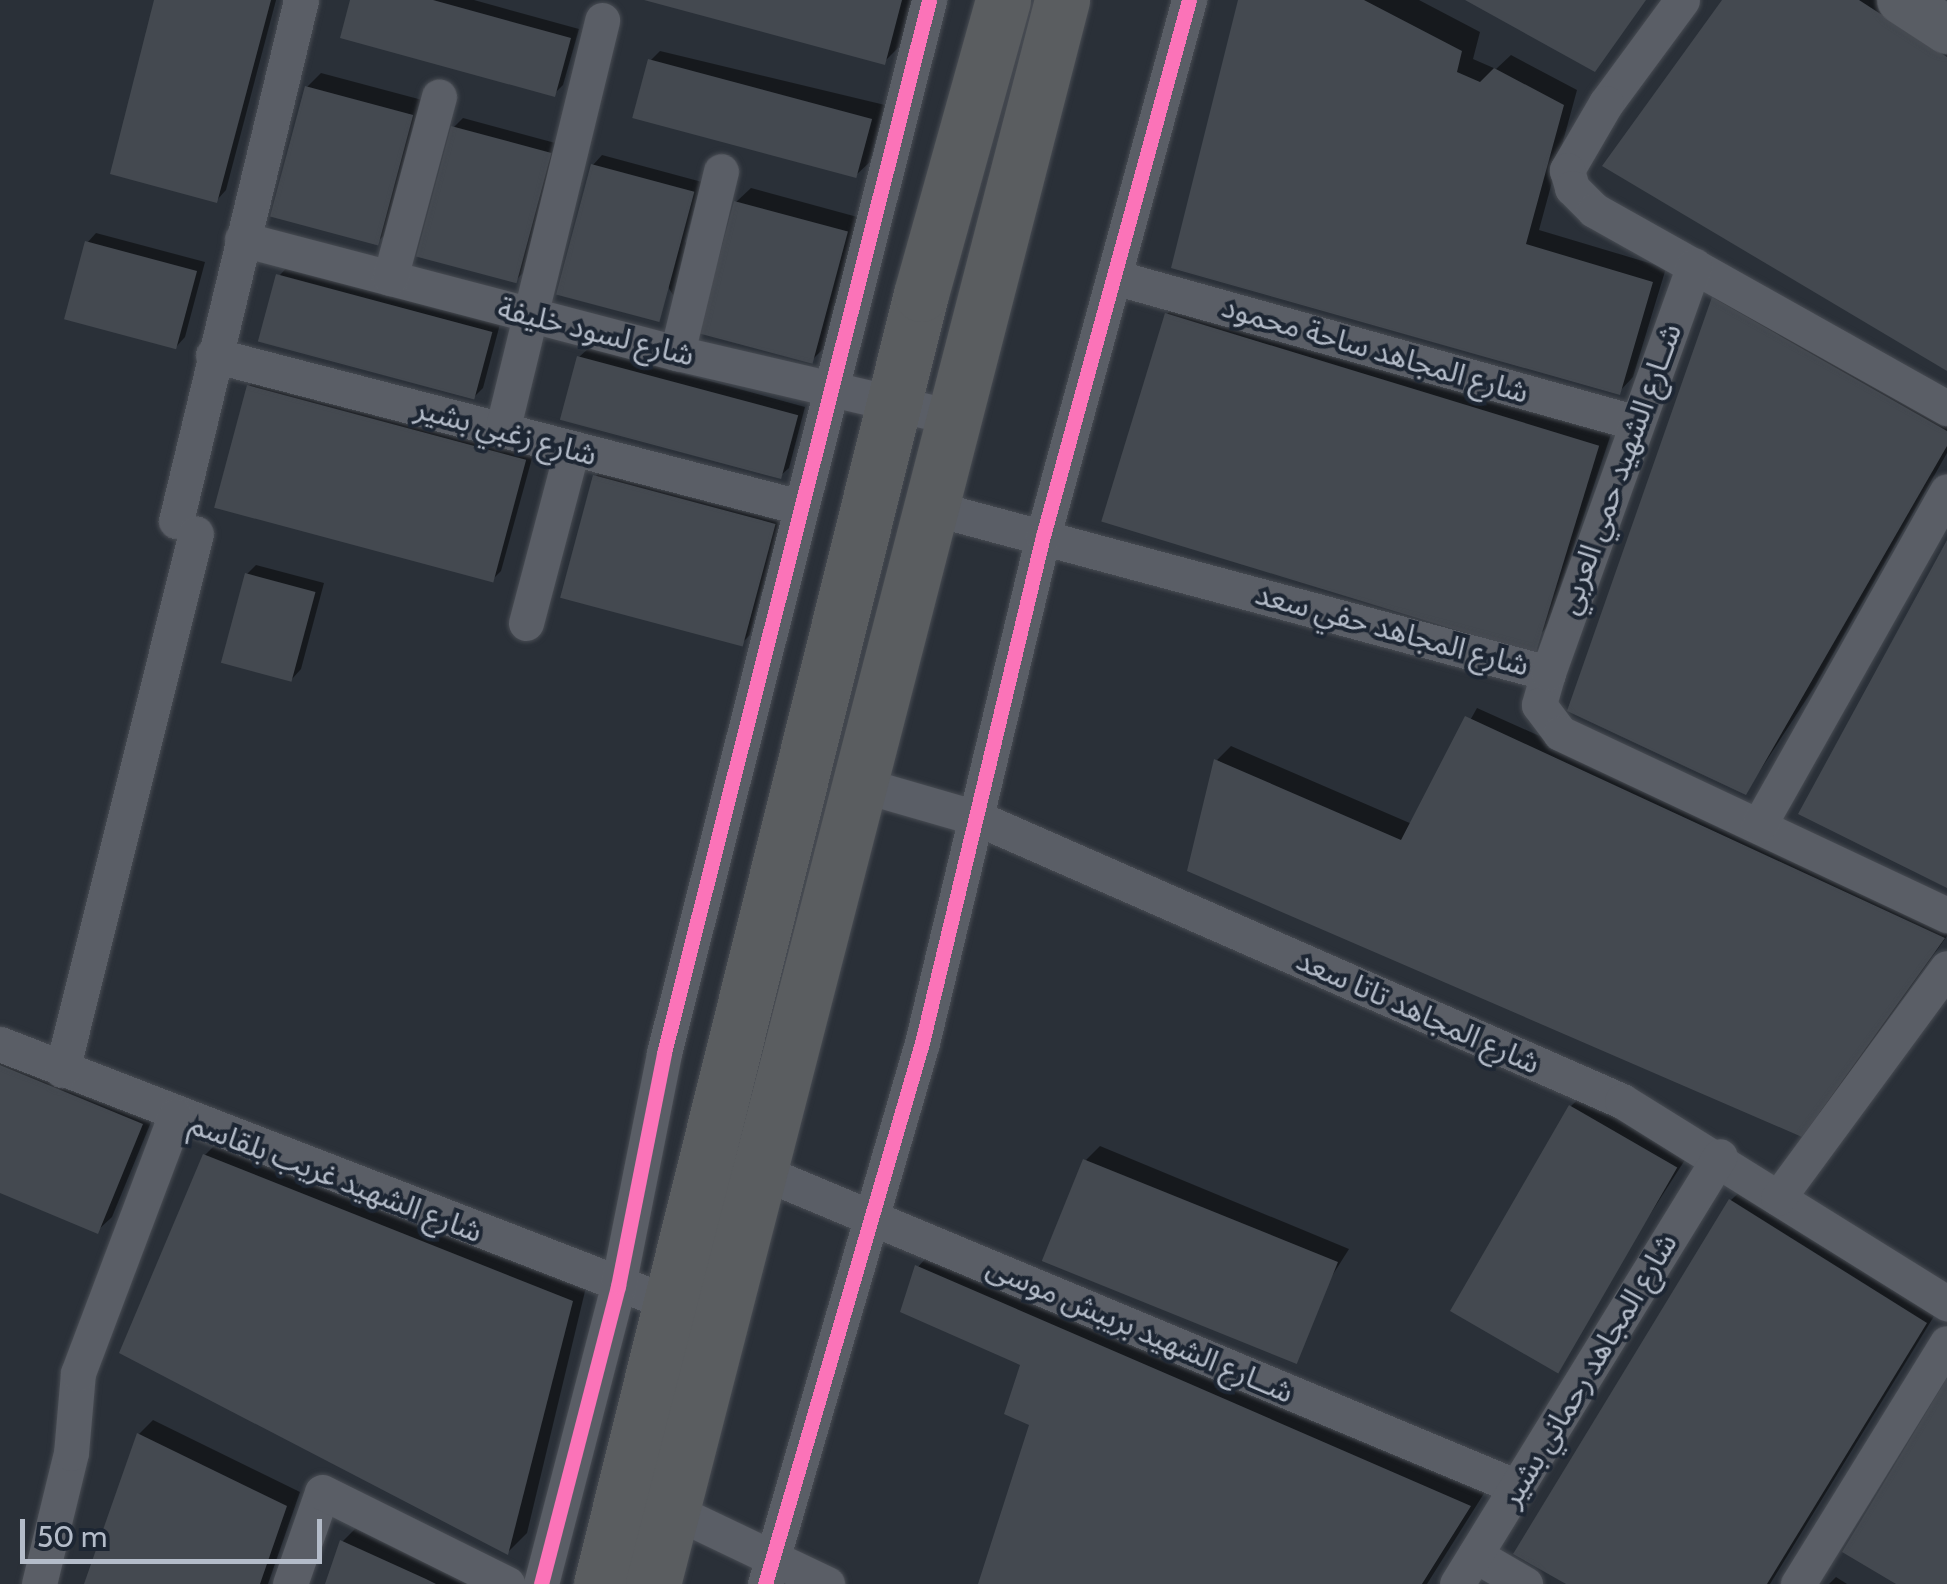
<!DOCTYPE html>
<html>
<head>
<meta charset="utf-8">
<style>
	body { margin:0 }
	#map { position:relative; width:1947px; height:1584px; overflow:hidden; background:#2a3038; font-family:Cabin,"Noto Sans Arabic",sans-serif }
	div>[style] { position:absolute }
	.shadow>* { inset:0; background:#0007 }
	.building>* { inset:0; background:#444950; transform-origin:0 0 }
	.roads { filter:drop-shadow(0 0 2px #484c53) drop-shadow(0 0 2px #484c53) }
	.street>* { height:35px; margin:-17.5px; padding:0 17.5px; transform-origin:17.5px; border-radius:17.5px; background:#5a5e66 }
	.secondary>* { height:48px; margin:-24px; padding:0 24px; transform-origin:24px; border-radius:24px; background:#595d64 }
	.highway>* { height:55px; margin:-27.5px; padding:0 27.5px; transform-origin:27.5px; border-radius:27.5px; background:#5a5d60 }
	.cycleway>* { height:15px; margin:-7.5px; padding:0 7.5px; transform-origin:7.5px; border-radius:7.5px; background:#fb73b8 }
	span { translate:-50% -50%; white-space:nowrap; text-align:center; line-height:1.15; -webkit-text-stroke:8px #1d2633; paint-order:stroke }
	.street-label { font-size:30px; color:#b4bcc9 }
	.scale { position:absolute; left:20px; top:1519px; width:302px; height:45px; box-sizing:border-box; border:5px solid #b4bcc9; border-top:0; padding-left:12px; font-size:30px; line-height:35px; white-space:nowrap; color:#b4bcc9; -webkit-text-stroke:8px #1d2633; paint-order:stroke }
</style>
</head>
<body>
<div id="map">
	<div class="shadow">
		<i style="clip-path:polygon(158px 0,276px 0,226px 190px,217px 200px)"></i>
		<i style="clip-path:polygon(353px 0,474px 0,579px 29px,563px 85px,554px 94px)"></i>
		<i style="clip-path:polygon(649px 0,915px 0,903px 43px,884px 62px)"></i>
		<i style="clip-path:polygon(1241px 0,1419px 0,1480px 32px,1473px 59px,1496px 69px,1511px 55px,1577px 90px,1539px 230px,1666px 268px,1633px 377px,1619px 392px)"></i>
		<i style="clip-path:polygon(1726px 0,1895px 0,1947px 34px,1947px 367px)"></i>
		<i style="clip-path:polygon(660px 51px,885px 105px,870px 162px,855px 176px,651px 60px)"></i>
		<i style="clip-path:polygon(321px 73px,426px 101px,391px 229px,376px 243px,307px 87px)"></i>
		<i style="clip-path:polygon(463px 118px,559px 144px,524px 272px,515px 281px,454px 127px)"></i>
		<i style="clip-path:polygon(602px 155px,702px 182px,685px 242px,698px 246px,681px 308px,593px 165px)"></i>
		<i style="clip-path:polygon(751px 188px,861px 218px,825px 347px,811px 361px,736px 202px)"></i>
		<i style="clip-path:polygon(96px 233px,205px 262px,185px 337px,176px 347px,87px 243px)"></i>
		<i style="clip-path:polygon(293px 261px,500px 324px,483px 388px,474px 397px,279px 276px)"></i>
		<i style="clip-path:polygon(1728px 285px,1947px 409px,1947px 453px,1815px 686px,1746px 792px,1714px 299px)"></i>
		<i style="clip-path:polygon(1181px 300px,1613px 428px,1547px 627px,1533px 642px,1167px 314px)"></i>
		<i style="clip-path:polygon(589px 348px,805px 407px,789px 468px,779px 477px,579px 357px)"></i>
		<i style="clip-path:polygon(258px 377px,534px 451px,501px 571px,492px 580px,249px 386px)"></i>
		<i style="clip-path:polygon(605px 466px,783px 514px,750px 635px,741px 644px,596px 476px)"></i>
		<i style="clip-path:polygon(256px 565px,324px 583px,301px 669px,292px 679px,247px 574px)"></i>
		<i style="clip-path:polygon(1477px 708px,1947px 918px,1947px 936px,1820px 1114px,1217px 760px,1231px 746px,1412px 824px)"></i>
		<i style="clip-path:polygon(0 1045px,156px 1110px,112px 1217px,97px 1231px,0 1190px)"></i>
		<i style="clip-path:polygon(1586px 1092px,1690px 1152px,1560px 1355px,1571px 1106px)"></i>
		<i style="clip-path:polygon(224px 1136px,586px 1287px,527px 1533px,508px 1552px,205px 1155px)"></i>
		<i style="clip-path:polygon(1100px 1146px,1349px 1249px,1281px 1357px,1086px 1160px)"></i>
		<i style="clip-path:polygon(1746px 1186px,1939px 1308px,1770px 1584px,1570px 1584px,1731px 1200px)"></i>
		<i style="clip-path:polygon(927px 1257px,1488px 1487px,1427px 1584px,980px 1584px,1032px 1423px,1024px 1363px,918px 1267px)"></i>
		<i style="clip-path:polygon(153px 1420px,300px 1492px,268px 1584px,87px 1584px,139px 1434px)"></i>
		<i style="clip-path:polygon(357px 1527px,480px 1584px,328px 1584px,343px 1541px)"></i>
		<i style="clip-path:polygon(1836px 1577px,1847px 1584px,1829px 1584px)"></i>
	</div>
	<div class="building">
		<i style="clip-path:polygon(154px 0,271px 0,217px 203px,110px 174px)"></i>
		<i style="clip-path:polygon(350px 0,433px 0,571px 38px,555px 97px,340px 38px)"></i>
		<i style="clip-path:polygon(644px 0,902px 0,885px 65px)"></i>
		<i style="clip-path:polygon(1238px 0,1364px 0,1462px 51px,1457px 72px,1480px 82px,1494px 68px,1564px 105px,1526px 244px,1653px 282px,1620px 395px,1171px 268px)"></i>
		<i style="clip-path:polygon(1465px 0,1646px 0,1595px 72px)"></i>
		<i style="clip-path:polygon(1722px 0,1859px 0,1947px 57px,1947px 371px,1602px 166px)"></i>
		<i style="left:648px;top:59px;width:232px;height:61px;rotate:15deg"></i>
		<i style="left:305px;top:86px;width:112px;height:135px;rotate:15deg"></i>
		<i style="left:451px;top:126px;width:104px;height:135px;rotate:15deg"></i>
		<i style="left:591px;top:164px;width:107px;height:135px;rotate:15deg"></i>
		<i style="left:734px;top:201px;width:118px;height:137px;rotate:15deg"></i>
		<i style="left:85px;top:241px;width:116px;height:81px;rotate:15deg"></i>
		<i style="left:276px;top:274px;width:224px;height:70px;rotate:15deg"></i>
		<i style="clip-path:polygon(1712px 297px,1947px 431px,1947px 446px,1746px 795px,1567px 711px)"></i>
		<i style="left:1165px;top:313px;width:454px;height:218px;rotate:17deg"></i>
		<i style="left:577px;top:356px;width:229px;height:66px;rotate:15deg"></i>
		<i style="left:247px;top:385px;width:289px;height:127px;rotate:15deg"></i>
		<i style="left:593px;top:475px;width:189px;height:127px;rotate:15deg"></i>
		<i style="clip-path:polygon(1947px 540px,1947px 888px,1798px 814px)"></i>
		<i style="left:245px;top:573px;width:73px;height:93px;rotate:15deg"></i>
		<i style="clip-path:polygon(1465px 716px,1945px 938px,1802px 1137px,1187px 871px,1214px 759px,1401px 840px)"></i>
		<i style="clip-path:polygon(0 1065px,143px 1124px,98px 1234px,0 1193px)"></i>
		<i style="left:1569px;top:1105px;width:125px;height:238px;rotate:30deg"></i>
		<i style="clip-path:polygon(203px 1154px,573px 1301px,508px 1555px,119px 1353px)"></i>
		<i style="left:1083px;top:1159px;width:275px;height:110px;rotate:22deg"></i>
		<i style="clip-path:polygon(1729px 1199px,1927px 1323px,1767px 1584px,1566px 1584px,1513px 1554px)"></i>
		<i style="clip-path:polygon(915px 1265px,1188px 1383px,1471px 1506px,1422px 1584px,978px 1584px,1029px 1425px,1004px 1414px,1020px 1365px,900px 1312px)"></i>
		<i style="clip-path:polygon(1947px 1378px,1947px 1584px,1896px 1584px,1842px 1552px)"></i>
		<i style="clip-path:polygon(137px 1433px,287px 1506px,260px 1584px,84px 1584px)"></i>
		<i style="clip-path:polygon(340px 1540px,426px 1579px,436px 1584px,325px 1584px)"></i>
	</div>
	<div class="roads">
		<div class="street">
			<i style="left:1682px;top:0;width:128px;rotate:126.4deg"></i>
			<i style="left:1606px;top:103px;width:78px;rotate:120.2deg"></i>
			<i style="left:1567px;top:170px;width:19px;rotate:74deg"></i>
			<i style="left:1572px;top:188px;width:31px;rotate:45deg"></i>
			<i style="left:1594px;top:210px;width:405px;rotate:29.3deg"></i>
			<i style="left:242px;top:239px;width:450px;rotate:14.7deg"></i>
			<i style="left:677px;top:353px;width:283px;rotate:13.1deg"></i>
			<i style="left:1114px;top:277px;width:543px;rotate:15.6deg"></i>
			<i style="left:390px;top:278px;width:188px;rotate:-74.9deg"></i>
			<i style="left:677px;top:353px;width:187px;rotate:-76.4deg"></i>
			<i style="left:213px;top:355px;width:606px;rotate:14.52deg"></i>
			<i style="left:502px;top:431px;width:423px;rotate:-76.3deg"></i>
			<i style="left:929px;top:507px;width:641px;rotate:15.01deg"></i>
			<i style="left:1548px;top:673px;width:33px;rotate:106deg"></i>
			<i style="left:1539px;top:705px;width:35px;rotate:53deg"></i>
			<i style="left:1560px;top:733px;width:428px;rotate:25.2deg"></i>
			<i style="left:176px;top:521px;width:536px;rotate:-76.51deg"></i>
			<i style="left:526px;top:623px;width:180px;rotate:-75.2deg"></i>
			<i style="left:1548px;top:673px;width:433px;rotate:-70.3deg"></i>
			<i style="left:859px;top:784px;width:123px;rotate:16.1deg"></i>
			<i style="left:977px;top:818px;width:704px;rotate:23.69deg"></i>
			<i style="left:1622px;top:1101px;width:383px;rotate:31.9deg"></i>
			<i style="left:1759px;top:825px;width:383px;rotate:-60.6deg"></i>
			<i style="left:0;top:1044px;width:724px;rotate:21.14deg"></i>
			<i style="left:62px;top:1070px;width:553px;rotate:-75.99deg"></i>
			<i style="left:762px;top:1172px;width:818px;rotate:22.65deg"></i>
			<i style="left:1778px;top:1198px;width:285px;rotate:-53.7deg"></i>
			<i style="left:672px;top:1510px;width:172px;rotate:25.5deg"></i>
			<i style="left:1475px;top:1555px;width:58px;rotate:30.1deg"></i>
			<i style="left:39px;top:1584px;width:135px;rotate:-76.3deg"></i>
			<i style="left:71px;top:1453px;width:80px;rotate:-85deg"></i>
			<i style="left:78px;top:1373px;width:275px;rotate:-69.3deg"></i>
			<i style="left:290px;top:1584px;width:97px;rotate:-70.8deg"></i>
			<i style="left:322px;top:1492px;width:207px;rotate:26.4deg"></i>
			<i style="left:541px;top:1584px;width:308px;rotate:-75.5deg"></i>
			<i style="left:618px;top:1286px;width:237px;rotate:-78.8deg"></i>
			<i style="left:664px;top:1053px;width:1086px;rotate:-75.87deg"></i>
			<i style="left:765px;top:1584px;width:563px;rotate:-73.82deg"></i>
			<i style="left:922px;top:1043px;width:521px;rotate:-76.58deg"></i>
			<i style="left:1043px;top:536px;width:556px;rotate:-74.76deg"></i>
			<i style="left:1457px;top:1584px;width:502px;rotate:-58.43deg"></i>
			<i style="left:1798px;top:1584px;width:283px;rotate:-58.3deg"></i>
		</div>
		<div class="secondary">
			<i style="left:1901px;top:0;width:55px;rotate:33.1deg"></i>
		</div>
		<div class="highway">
			<i style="left:601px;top:1584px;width:1329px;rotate:-76.07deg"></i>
			<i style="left:921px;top:294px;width:305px;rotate:-74.4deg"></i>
			<i style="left:653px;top:1584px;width:1636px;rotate:-75.52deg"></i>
		</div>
	</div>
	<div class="cycleway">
		<i style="left:541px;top:1584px;width:308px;rotate:-75.5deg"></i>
		<i style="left:618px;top:1286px;width:237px;rotate:-78.8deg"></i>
		<i style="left:664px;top:1053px;width:1086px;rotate:-75.87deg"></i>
		<i style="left:765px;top:1584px;width:563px;rotate:-73.82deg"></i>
		<i style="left:922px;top:1043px;width:521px;rotate:-76.58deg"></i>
		<i style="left:1043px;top:536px;width:556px;rotate:-74.76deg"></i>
	</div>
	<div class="street-label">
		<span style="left:596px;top:332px;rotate:14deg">شارع لسود خليفة</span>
		<span style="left:1375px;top:350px;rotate:16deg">شارع المجاهد ساحة محمود</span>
		<span style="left:506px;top:432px;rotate:15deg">شارع زغبي بشير</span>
		<span style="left:1620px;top:469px;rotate:-70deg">شــارع الشهيد حمي العربي</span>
		<span style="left:1392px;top:630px;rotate:15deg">شارع المجاهد حفي سعد</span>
		<span style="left:1418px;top:1012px;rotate:24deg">شارع المجاهد تاتا سعد</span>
		<span style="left:336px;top:1178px;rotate:21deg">شارع الشهيد غريب بلقاسم</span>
		<span style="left:1140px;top:1330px;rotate:23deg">شــارع الشهيد بريبش موسى</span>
		<span style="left:1589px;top:1370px;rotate:-59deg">شارع المجاهد رحماني بشير</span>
	</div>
	<div class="scale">50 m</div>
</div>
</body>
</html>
